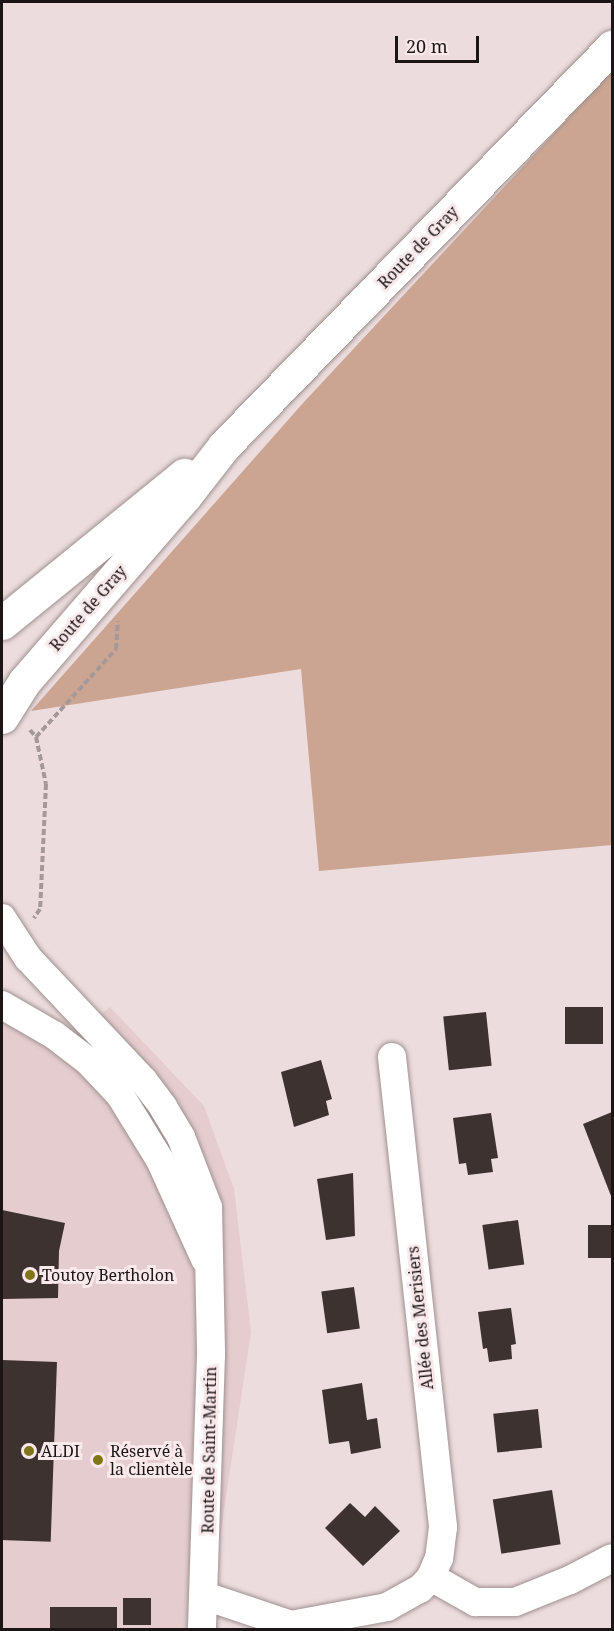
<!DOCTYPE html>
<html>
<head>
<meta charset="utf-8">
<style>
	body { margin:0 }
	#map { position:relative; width:614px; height:1631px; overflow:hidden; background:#ecdcdd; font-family:"Noto Serif",serif }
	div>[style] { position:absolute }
	.built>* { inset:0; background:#e5cdcf }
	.green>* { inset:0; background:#cca592 }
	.building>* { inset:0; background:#3e3230; transform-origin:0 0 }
	.path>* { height:4px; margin-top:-2px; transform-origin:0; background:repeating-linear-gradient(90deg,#a49899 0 6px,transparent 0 9px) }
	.roads { filter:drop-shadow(0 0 2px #9f9091) drop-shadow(0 0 2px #9f9091) }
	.street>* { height:28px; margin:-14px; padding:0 14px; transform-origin:14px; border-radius:14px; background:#fff }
	.secondary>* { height:33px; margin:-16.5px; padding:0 16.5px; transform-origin:16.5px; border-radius:16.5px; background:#fff }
	.dots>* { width:16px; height:16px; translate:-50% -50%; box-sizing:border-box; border:3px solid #f9e9eb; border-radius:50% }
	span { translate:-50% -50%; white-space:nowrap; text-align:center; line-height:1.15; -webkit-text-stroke:6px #f9e9eb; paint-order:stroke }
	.street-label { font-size:16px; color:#1b1516 }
	.poi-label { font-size:16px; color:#1b1516 }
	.left { translate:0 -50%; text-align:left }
	.frame { position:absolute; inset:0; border:3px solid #1b1516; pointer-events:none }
	.scale { position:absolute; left:395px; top:36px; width:84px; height:27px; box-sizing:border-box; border:3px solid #1b1516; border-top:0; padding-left:8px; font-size:18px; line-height:21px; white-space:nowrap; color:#1b1516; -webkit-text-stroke:4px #f9e9eb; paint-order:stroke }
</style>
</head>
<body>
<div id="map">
	<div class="built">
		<i style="clip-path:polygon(110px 1007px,204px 1106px,234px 1189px,251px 1332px,206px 1629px,2px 1629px,2px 1018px,55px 1051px)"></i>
	</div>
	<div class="green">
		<i style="clip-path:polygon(612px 71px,612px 845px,319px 871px,301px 669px,31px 711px,304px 402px)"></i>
	</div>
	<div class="building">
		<i style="left:565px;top:1007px;width:38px;height:37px"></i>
		<i style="left:486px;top:1012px;width:54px;height:43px;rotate:84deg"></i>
		<i style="clip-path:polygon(321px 1060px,332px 1099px,326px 1101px,329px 1115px,294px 1127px,281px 1072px)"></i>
		<i style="clip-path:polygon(612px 1112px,612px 1196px,611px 1196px,583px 1124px)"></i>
		<i style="clip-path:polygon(491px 1113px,498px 1158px,491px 1159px,493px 1172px,468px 1175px,466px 1163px,459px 1164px,453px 1118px)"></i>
		<i style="clip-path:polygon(353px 1173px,355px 1236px,326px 1240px,317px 1179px)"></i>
		<i style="clip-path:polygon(2px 1210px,65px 1223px,59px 1251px,58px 1298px,2px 1299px)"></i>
		<i style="left:518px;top:1220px;width:45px;height:36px;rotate:82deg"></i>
		<i style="left:612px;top:1225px;width:33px;height:24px;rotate:90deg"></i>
		<i style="left:354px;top:1287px;width:42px;height:33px;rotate:82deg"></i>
		<i style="clip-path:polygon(511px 1308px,516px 1344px,511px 1345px,512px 1359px,489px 1362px,487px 1348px,483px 1349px,478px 1312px)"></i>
		<i style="left:2px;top:1360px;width:55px;height:180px;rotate:2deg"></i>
		<i style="clip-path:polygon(362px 1383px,367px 1420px,377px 1418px,381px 1448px,351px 1454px,349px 1441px,329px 1444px,322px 1390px)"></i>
		<i style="left:538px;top:1409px;width:39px;height:45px;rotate:84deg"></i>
		<i style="left:552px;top:1490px;width:55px;height:60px;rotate:81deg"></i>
		<i style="clip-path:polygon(350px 1503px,365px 1517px,375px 1506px,400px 1531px,363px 1566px,325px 1528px)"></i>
		<i style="left:123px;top:1598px;width:28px;height:27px"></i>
		<i style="left:50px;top:1607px;width:67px;height:22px"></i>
	</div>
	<div class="path">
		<i style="left:30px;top:730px;width:9px;rotate:49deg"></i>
		<i style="left:36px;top:737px;width:48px;rotate:78deg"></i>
		<i style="left:46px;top:784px;width:125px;rotate:92.7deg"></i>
		<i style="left:40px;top:909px;width:11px;rotate:124deg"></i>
		<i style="left:36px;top:737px;width:119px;rotate:-47.7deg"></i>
		<i style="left:116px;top:649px;width:28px;rotate:-86deg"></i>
	</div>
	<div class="roads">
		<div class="street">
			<i style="left:2px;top:918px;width:48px;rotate:57deg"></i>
			<i style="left:28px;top:958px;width:168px;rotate:46.7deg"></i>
			<i style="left:143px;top:1080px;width:34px;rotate:53deg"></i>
			<i style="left:163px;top:1107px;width:35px;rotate:59deg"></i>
			<i style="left:181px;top:1137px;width:75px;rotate:68.9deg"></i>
			<i style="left:208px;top:1207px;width:148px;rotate:88.8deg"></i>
			<i style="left:211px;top:1355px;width:275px;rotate:91.9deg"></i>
			<i style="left:2px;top:1005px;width:60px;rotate:30deg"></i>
			<i style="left:54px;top:1035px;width:43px;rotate:37.4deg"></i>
			<i style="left:88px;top:1061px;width:47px;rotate:46.7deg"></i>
			<i style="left:120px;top:1095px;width:76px;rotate:58.4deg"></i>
			<i style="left:160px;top:1160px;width:109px;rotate:65.6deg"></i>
			<i style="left:392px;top:1057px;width:473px;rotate:83.8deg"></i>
			<i style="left:443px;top:1527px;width:31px;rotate:97deg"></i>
			<i style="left:439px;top:1558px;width:21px;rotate:113deg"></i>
			<i style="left:205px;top:1596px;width:91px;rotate:18.6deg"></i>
			<i style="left:291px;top:1625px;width:13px;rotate:157deg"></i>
			<i style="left:291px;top:1625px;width:98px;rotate:-10.6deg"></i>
			<i style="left:387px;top:1607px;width:38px;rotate:-29deg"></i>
			<i style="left:420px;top:1589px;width:16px;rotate:-47deg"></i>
			<i style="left:431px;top:1577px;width:51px;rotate:29.6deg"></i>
			<i style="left:475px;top:1602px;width:40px"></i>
			<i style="left:515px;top:1602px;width:59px;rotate:-21.8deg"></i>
			<i style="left:570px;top:1580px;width:47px;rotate:-27.6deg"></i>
		</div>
		<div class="secondary">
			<i style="left:2px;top:623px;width:235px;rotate:-39.1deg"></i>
			<i style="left:2px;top:717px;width:41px;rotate:-57.8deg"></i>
			<i style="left:24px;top:682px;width:246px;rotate:-49.1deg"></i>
			<i style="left:185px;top:496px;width:63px;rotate:-52deg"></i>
			<i style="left:224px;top:446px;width:557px;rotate:-45.8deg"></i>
		</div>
	</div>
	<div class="dots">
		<i style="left:30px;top:1275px;background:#807518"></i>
		<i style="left:29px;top:1451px;background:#807518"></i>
		<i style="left:98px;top:1460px;background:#807518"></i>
	</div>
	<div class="street-label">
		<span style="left:418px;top:247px;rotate:-46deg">Route de Gray</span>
		<span style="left:88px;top:608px;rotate:-49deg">Route de Gray</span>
		<span style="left:420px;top:1318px;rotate:-96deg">Allée des Merisiers</span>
		<span style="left:209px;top:1450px;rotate:-89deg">Route de Saint-Martin</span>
	</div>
	<div class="poi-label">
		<span class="left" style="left:42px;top:1275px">Toutoy Bertholon</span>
		<span class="left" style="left:41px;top:1451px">ALDI</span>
		<span class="left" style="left:110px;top:1460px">Réservé à<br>la clientèle</span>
	</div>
	<div class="frame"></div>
	<div class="scale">20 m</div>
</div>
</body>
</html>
